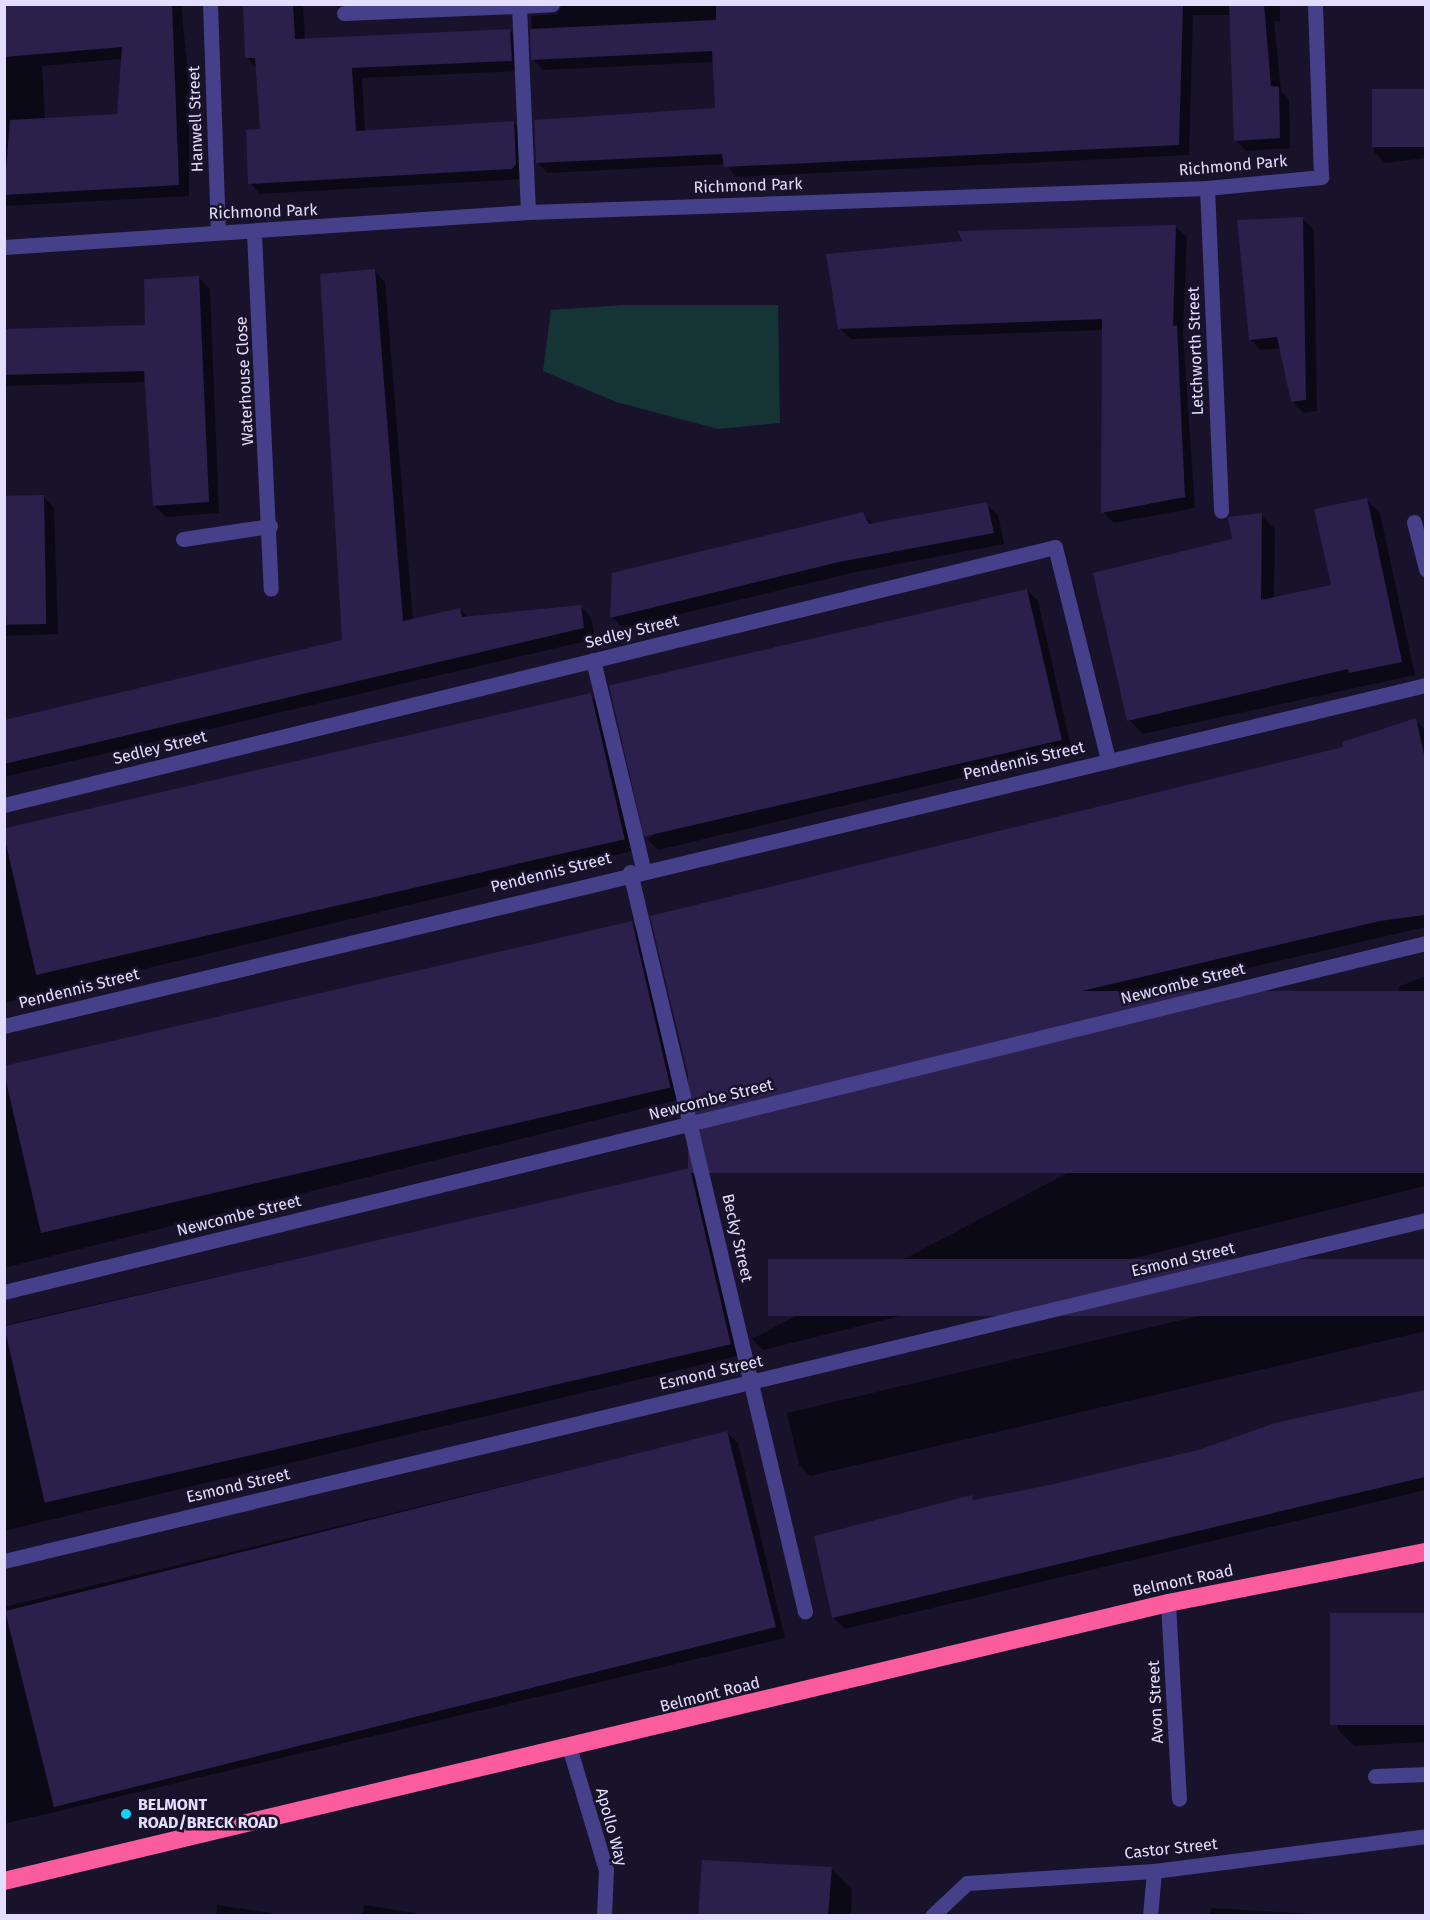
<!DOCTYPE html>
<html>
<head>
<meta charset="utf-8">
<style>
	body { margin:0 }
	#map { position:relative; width:1430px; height:1920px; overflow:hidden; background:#18122b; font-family:"Fira Sans",sans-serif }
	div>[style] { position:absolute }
	.green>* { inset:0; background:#153435 }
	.shadow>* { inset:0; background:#0007 }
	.building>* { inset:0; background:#2b1f4c; transform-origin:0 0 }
	.minor>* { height:15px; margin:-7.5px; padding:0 7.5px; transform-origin:7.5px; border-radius:7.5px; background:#463f89 }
	.highway>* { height:18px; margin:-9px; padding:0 9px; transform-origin:9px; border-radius:9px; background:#fa5c9e }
	.dots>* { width:16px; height:16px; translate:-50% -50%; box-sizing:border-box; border:3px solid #18122b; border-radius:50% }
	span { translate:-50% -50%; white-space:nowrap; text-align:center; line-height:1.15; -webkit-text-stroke:5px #18122b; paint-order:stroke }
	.street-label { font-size:16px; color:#e3defe }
	.poi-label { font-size:16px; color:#e3defe; font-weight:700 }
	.left { translate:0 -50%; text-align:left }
	.frame { position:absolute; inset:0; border:6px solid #e3defe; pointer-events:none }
</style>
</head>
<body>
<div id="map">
	<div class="green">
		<i style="clip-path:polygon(624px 305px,778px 305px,780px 423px,718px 429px,616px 402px,543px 371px,551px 310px)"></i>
	</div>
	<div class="shadow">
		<i style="clip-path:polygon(evenodd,4px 4px,181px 4px,189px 83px,189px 196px,4px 206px,4px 4px,122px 59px,118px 115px,45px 119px,42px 66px,122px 59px)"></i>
		<i style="clip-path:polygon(245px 4px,303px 4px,305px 41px,510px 31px,520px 42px,522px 71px,362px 78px,365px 132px,514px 123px,524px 133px,522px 179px,260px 194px,250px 183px,262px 131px,257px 68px,247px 58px)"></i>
		<i style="clip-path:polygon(562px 4px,1280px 4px,1280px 22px,1274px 21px,1281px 91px,1289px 99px,1290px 148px,1246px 151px,1236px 140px,1230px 15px,1193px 15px,1189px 155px,736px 177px,725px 164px,548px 173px,537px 162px,717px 109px,714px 62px,543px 70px,533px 59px,531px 16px,558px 14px)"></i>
		<i style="clip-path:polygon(1426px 90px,1426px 158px,1385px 163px,1374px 152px,1374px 93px)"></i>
		<i style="clip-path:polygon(1303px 219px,1314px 230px,1317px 411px,1303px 413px,1292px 401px,1281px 348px,1261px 350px,1250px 339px)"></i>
		<i style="clip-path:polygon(1175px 226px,1187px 237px,1183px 334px,1195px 508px,1114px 523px,1103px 512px,1103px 330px,851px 339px,839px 328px)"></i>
		<i style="clip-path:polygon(374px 270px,385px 282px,413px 621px,460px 609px,468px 618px,580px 606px,591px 617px,595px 639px,4px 777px,4px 720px,344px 641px)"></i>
		<i style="clip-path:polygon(199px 278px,210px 289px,219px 513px,166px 517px,155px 506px,146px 382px,4px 386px,4px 330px,147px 327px)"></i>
		<i style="clip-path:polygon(43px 496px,54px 508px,58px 634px,4px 636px,4px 498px)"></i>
		<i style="clip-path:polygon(1366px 499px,1380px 513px,1415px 675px,1143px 734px,1129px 720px,1233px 540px,1261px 515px,1275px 529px,1274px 599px,1332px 586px)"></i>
		<i style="clip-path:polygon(986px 504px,998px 515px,1004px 544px,851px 573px,623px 628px,612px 617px,863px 514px,874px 525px)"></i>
		<i style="clip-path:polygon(1027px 590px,1038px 601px,1072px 751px,658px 850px,647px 839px)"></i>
		<i style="clip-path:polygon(590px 695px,601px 706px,636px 850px,4px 1003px,4px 837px)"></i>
		<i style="clip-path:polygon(1415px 720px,1426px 730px,1426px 927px,703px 1094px,691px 1082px,1345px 748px)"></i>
		<i style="clip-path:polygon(631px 922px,642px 933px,681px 1099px,4px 1268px,4px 1073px)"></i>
		<i style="clip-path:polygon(1426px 976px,1426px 1186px,763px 1350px,752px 1339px,1400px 998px,1398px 987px)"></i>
		<i style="clip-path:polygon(690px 1170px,701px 1181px,742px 1355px,4px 1531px,4px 1325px)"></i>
		<i style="clip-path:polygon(1426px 1262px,1426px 1331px,810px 1476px,799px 1465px,787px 1413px)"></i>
		<i style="clip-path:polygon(1426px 1391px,1426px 1490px,845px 1629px,833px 1618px,971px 1497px,975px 1501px,1046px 1487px,1198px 1451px,1275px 1424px)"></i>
		<i style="clip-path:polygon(727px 1432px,738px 1443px,785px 1638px,4px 1824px,4px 1607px)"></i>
		<i style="clip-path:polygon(1426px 1615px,1426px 1742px,1354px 1746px,1338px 1730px,1331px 1621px)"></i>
		<i style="clip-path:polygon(831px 1868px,852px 1890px,851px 1916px,699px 1916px)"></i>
		<i style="clip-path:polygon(217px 1905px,271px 1913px,273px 1916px,216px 1916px)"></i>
		<i style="clip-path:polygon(364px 1905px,415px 1913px,417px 1916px,363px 1916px)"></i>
		<i style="clip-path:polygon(1211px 1908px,1329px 1915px,1329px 1916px,1210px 1916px)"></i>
	</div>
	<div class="building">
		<i style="clip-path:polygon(4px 4px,172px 4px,179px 185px,4px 195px,10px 120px,117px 114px,122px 47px,4px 57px)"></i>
		<i style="clip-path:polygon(243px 4px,293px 4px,295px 39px,510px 29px,512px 61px,352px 68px,356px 131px,514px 121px,516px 164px,512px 169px,248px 184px,246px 130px,260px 129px,255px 58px,245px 58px)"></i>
		<i style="clip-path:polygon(716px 4px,1183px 4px,1179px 145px,724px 167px,722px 154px,536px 163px,534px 120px,715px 108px,712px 51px,531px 60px,530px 29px,716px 20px)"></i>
		<i style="clip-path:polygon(1229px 4px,1264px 4px,1271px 86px,1279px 87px,1280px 138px,1234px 141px)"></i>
		<i style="left:1425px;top:89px;width:58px;height:53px;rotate:90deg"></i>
		<i style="clip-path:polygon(1303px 217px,1306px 400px,1291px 402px,1277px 337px,1249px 340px,1237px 220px)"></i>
		<i style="clip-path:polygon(1176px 225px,1173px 326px,1177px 325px,1185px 497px,1101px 513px,1102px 319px,838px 329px,826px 254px,962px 241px,958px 231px)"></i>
		<i style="clip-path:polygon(375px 269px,403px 621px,460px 608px,462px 617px,581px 605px,584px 628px,4px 764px,4px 720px,342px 640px,320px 274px)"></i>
		<i style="clip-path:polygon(199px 276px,209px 502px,153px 506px,144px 371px,4px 375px,4px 329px,145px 325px,144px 279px)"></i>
		<i style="left:44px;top:495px;width:129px;height:40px;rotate:89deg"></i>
		<i style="clip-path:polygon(1367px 498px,1402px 662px,1349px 673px,1348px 669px,1127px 721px,1093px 573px,1232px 539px,1228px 517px,1262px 513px,1261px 600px,1331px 585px,1314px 509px)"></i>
		<i style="clip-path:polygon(987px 502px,994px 533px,839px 562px,610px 618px,612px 573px,863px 512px,869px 524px)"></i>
		<i style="left:1027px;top:589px;width:155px;height:429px;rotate:77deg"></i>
		<i style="left:591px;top:693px;width:150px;height:604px;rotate:77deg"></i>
		<i style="clip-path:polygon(1416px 718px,1425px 759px,1425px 915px,1380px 921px,690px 1083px,650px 916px,1343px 747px,1342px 742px)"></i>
		<i style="left:632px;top:921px;width:171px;height:646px;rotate:77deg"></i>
		<i style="left:1425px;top:991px;width:182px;height:737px;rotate:90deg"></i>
		<i style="left:690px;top:1168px;width:181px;height:704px;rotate:77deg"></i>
		<i style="left:1425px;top:1259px;width:57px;height:657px;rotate:90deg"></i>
		<i style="clip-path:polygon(1425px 1390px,1425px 1477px,832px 1618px,814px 1536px,972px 1495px,973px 1500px,1045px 1486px,1198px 1450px,1275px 1423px)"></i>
		<i style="left:727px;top:1431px;width:202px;height:744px;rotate:76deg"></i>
		<i style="left:1425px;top:1613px;width:112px;height:95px;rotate:90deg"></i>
		<i style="clip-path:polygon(702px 1860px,832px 1867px,828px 1916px,698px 1916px)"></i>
	</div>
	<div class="minor">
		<i style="left:210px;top:4px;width:228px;rotate:88deg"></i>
		<i style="left:519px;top:6px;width:33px;rotate:-3deg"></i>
		<i style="left:344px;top:13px;width:175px;rotate:-2.3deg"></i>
		<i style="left:519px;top:6px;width:206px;rotate:87.5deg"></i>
		<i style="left:1207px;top:188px;width:323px;rotate:87.5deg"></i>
		<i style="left:254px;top:234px;width:355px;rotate:87.3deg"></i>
		<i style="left:4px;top:247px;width:525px;rotate:-3.82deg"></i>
		<i style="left:528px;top:212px;width:679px;rotate:-2.02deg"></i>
		<i style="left:1207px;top:188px;width:115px;rotate:-5.5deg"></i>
		<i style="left:1321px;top:177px;width:173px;rotate:-92deg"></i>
		<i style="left:1414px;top:522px;width:49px;rotate:75.7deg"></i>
		<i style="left:183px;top:539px;width:88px;rotate:-8.5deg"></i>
		<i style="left:593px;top:660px;width:215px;rotate:76.5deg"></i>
		<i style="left:4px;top:805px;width:1082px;rotate:-13.79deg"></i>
		<i style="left:1055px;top:547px;width:219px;rotate:76deg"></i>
		<i style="left:630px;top:872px;width:760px;rotate:76.69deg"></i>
		<i style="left:4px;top:1026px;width:1462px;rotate:-13.49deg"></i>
		<i style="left:4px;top:1292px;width:1464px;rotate:-13.79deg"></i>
		<i style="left:4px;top:1561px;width:1462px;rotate:-13.49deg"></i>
		<i style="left:1168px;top:1603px;width:196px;rotate:86.8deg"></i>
		<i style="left:570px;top:1750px;width:125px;rotate:73.3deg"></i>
		<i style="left:606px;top:1870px;width:46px;rotate:92.5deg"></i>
		<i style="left:1375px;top:1776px;width:51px;rotate:-2.2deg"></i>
		<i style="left:932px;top:1916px;width:48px;rotate:-43.3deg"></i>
		<i style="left:967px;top:1883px;width:187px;rotate:-3.7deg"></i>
		<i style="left:1154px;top:1871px;width:274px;rotate:-7.3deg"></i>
		<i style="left:1150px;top:1916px;width:45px;rotate:-84.9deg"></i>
	</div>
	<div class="highway">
		<i style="left:4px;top:1881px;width:1197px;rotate:-13.43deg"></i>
		<i style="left:1168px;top:1603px;width:263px;rotate:-11.2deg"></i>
	</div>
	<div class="dots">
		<i style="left:126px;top:1814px;background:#10d2f8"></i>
	</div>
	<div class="street-label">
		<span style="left:196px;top:119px;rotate:-92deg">Hanwell Street</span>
		<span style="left:1233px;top:166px;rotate:-5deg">Richmond Park</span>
		<span style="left:748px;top:186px;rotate:-2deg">Richmond Park</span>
		<span style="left:263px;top:212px;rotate:-2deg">Richmond Park</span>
		<span style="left:1196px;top:351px;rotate:-92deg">Letchworth Street</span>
		<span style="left:245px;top:381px;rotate:-93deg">Waterhouse Close</span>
		<span style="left:632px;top:632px;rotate:-14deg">Sedley Street</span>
		<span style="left:160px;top:748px;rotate:-14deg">Sedley Street</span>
		<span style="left:1024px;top:761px;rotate:-13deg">Pendennis Street</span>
		<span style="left:551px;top:873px;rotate:-14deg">Pendennis Street</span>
		<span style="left:1183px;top:984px;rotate:-14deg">Newcombe Street</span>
		<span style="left:79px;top:989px;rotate:-14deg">Pendennis Street</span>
		<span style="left:711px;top:1100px;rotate:-14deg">Newcombe Street</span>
		<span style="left:239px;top:1216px;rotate:-14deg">Newcombe Street</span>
		<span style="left:737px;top:1238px;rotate:77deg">Becky Street</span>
		<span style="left:1183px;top:1260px;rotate:-13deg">Esmond Street</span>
		<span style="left:711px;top:1373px;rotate:-13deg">Esmond Street</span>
		<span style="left:238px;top:1486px;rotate:-13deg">Esmond Street</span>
		<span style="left:1183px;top:1581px;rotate:-12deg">Belmont Road</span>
		<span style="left:710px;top:1695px;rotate:-14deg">Belmont Road</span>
		<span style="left:1156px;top:1702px;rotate:-93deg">Avon Street</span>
		<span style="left:611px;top:1827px;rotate:75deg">Apollo Way</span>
		<span style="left:1171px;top:1849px;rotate:-6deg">Castor Street</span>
	</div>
	<div class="poi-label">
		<span class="left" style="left:138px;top:1814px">BELMONT<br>ROAD/BRECK ROAD</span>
	</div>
	<div class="frame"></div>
</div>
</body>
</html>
